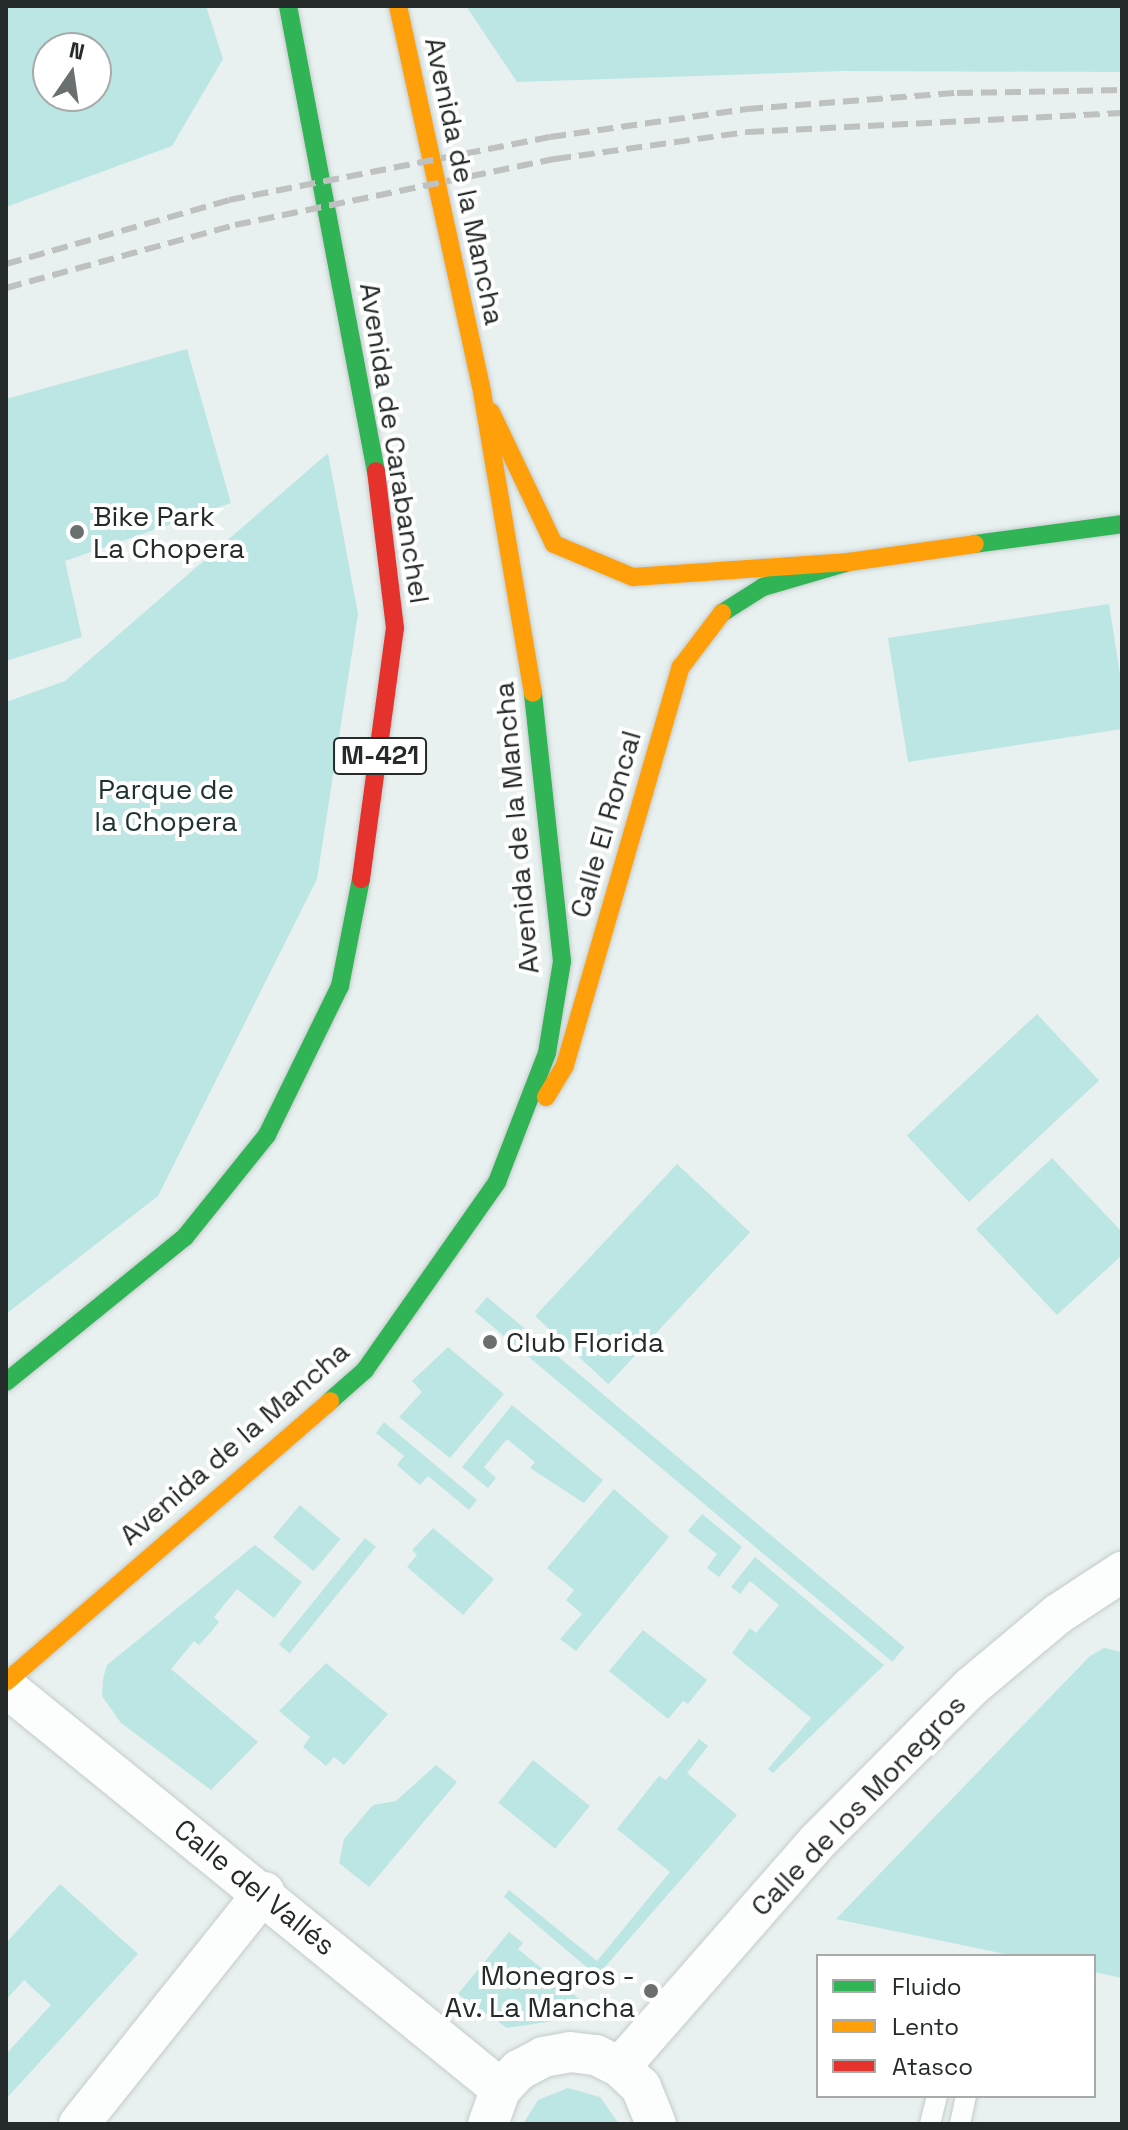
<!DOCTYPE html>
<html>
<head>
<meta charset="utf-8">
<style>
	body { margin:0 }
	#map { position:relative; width:1128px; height:2130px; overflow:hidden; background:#e8f0f0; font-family:"Space Grotesk",sans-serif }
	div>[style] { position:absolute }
	.green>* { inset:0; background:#bce6e3; transform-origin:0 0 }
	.roads { filter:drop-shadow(0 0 2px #c5cbcb) drop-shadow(0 0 2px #c5cbcb) }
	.lane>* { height:20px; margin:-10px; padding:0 10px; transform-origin:10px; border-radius:10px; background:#fcfdfd }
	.street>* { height:40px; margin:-20px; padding:0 20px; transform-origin:20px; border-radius:20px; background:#fcfdfd }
	.fast>* { height:18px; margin:-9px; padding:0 9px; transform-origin:9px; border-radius:9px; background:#30b455 }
	.slow>* { height:18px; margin:-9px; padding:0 9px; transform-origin:9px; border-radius:9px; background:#ff9f0a }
	.jam>* { height:18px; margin:-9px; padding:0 9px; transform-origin:9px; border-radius:9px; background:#e5322d }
	.rail>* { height:6px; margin-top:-3px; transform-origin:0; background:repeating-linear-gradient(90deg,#bfc1c1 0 16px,transparent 0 24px) }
	.dots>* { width:22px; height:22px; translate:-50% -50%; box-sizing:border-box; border:4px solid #fff; border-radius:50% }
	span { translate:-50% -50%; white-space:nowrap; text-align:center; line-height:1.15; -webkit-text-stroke:8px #fff; paint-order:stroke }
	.shield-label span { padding:2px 6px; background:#fff; border:2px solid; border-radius:6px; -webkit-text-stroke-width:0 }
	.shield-label { font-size:26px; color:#252b2a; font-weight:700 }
	.street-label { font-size:28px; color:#252b2a }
	.poi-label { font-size:28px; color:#252b2a }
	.left { translate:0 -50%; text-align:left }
	.right { translate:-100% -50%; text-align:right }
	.park-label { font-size:28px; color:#1d3231 }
	.frame { position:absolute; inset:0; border:8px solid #252b2a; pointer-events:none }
	.legend { position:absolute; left:816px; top:1954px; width:280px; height:144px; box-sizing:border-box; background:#fff; border:2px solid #a8aaaa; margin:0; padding:10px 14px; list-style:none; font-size:24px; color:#252b2a }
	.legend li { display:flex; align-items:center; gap:16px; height:40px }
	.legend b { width:40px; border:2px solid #a8aaaa }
	.north { position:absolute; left:32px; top:32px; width:80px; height:80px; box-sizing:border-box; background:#fff; border:2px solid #a8aaaa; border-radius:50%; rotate:13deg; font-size:22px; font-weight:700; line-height:32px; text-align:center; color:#252b2a }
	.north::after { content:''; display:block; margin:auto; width:28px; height:36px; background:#69706f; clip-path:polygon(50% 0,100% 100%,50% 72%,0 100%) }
</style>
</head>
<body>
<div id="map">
	<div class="green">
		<i style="clip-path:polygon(evenodd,6px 6px,206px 6px,223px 59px,172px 146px,6px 207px,6px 6px,48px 48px,96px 48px,96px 96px,48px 96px,48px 48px)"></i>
		<i style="clip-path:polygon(466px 6px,1122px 6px,1122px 72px,843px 71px,517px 82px)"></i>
		<i style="clip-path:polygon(187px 349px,231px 503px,65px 561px,82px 637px,6px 661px,6px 399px)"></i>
		<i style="clip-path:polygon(328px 453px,358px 614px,317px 879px,158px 1196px,6px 1314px,6px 702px,65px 681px)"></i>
		<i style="clip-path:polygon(1109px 604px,1122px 687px,1122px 729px,908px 762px,888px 638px)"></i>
		<i style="left:1037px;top:1014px;width:91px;height:178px;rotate:47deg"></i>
		<i style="clip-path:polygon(1052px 1158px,1122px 1232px,1122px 1255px,1057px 1315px,976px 1229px)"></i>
		<i style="left:677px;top:1164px;width:100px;height:208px;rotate:43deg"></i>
		<i style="left:487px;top:1297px;width:545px;height:19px;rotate:40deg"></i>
		<i style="clip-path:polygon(448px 1347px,504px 1394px,450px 1458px,399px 1417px,422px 1392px,412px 1381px)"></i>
		<i style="clip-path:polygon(512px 1405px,603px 1480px,584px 1503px,530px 1468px,535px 1462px,507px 1439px,484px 1467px,496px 1478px,488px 1488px,462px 1467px)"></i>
		<i style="clip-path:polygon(384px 1422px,477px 1500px,469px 1510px,428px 1476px,420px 1485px,397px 1465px,404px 1456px,376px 1433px)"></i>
		<i style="clip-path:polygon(614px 1489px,669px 1537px,576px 1651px,560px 1639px,582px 1614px,566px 1600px,574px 1590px,547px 1568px)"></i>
		<i style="left:300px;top:1505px;width:53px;height:42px;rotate:40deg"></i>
		<i style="clip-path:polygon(702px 1514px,742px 1547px,719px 1577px,707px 1568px,717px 1554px,688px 1531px)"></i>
		<i style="clip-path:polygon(433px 1528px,494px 1579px,463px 1615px,407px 1567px,417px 1555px,412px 1550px)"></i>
		<i style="left:365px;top:1538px;width:14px;height:137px;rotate:39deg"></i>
		<i style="clip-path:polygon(255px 1545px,302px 1582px,274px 1618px,237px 1589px,214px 1617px,219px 1622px,210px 1633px,199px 1645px,194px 1641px,171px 1669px,258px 1742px,211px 1790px,121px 1723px,102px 1696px,103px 1679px,107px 1665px)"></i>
		<i style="clip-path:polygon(755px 1557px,884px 1665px,773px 1773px,768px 1769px,811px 1718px,732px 1653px,750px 1628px,756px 1633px,779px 1605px,750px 1581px,740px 1594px,731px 1587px)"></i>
		<i style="clip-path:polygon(643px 1630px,707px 1680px,688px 1704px,683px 1701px,668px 1719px,609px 1671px)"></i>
		<i style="clip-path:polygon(1104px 1648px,1122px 1652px,1122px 1978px,1094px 1972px,1094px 1956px,1015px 1956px,836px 1919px,1090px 1656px)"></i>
		<i style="clip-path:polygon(326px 1663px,388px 1714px,344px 1765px,334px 1757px,326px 1766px,303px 1747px,310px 1737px,279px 1711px)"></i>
		<i style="clip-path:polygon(699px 1739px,708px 1746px,687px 1773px,737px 1815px,597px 1976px,504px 1897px,509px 1890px,597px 1961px,670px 1872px,617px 1829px,659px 1776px,666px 1780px)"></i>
		<i style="left:533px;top:1760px;width:73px;height:55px;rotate:39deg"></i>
		<i style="clip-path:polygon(436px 1765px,457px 1782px,369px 1887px,339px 1863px,344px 1839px,373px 1805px,396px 1801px)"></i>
		<i style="clip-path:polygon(60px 1884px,138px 1954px,6px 2099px,6px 2054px,51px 2005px,24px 1980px,6px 2000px,6px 1943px)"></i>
		<i style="clip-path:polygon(509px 1932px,523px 1943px,518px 1949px,584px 2003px,574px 2018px,507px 2028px,458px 1994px)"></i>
		<i style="clip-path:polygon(568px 2088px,600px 2097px,619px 2124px,523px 2124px,538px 2100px)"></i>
	</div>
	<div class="roads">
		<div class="lane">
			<i style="left:930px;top:2124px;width:29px;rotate:-76deg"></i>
			<i style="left:960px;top:2124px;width:29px;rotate:-78deg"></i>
		</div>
		<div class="street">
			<i style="left:6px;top:1687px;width:638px;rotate:39.08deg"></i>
			<i style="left:620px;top:2067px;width:300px;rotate:-48.8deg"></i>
			<i style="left:818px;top:1841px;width:217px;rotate:-45.2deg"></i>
			<i style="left:971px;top:1687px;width:114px;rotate:-40deg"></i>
			<i style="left:1058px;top:1614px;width:77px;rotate:-33.3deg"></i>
			<i style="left:79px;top:2124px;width:297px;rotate:-51.4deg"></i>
			<i style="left:488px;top:2124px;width:37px;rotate:-70deg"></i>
			<i style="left:501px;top:2089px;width:26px;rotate:-47deg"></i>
			<i style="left:519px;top:2070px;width:27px;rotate:-28deg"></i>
			<i style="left:543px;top:2057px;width:27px;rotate:-10deg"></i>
			<i style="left:570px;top:2052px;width:26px;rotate:7deg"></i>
			<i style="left:596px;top:2055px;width:27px;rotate:27deg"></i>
			<i style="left:620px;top:2067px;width:29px;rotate:44deg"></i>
			<i style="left:641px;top:2087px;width:40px;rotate:68deg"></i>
		</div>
		<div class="fast">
			<i style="left:288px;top:6px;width:473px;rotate:79.3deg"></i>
			<i style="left:975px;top:544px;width:148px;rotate:-7.7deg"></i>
			<i style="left:722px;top:613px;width:49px;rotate:-32.4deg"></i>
			<i style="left:763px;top:587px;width:90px;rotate:-16.2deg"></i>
			<i style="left:6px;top:1382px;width:230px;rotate:-39deg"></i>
			<i style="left:185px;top:1237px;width:131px;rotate:-51.2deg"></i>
			<i style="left:267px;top:1135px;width:166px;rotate:-63.9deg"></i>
			<i style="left:340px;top:986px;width:109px;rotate:-78.9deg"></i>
			<i style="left:330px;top:1401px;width:47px;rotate:-41.5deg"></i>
			<i style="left:365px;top:1370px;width:230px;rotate:-54.9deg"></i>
			<i style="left:497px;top:1182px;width:138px;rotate:-68.8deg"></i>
			<i style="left:547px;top:1053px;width:93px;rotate:-80.7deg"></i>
			<i style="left:562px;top:961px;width:270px;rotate:-96.2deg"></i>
		</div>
		<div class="slow">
			<i style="left:398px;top:6px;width:395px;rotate:77.7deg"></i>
			<i style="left:482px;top:392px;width:305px;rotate:80.4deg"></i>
			<i style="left:491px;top:412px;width:146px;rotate:64.5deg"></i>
			<i style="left:554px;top:544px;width:86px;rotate:22.7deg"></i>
			<i style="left:633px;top:577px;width:217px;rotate:-4deg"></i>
			<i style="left:849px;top:562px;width:127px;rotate:-8.1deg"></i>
			<i style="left:546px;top:1097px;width:37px;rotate:-59deg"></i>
			<i style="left:565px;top:1065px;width:415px;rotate:-73.8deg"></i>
			<i style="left:681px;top:667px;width:68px;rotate:-52.8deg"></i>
			<i style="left:6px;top:1682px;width:429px;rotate:-40.9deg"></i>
		</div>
		<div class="jam">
			<i style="left:361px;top:879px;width:253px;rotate:-82.3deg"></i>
			<i style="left:395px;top:628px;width:158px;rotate:-96.9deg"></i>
		</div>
	</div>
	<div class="rail">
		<i style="left:6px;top:264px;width:232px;rotate:-16deg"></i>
		<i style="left:229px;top:200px;width:327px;rotate:-11.1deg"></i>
		<i style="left:550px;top:137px;width:199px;rotate:-8.1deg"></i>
		<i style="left:747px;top:109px;width:211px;rotate:-4.4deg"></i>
		<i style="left:957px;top:93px;width:165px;rotate:-1deg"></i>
		<i style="left:6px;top:288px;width:238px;rotate:-15.4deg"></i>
		<i style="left:235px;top:225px;width:327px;rotate:-11.7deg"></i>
		<i style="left:555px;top:159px;width:195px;rotate:-8deg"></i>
		<i style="left:748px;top:132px;width:374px;rotate:-2.9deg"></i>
	</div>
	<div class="dots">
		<i style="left:77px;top:532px;background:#69706f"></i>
		<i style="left:490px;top:1342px;background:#69706f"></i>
		<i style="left:651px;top:1991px;background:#69706f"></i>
	</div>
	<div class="shield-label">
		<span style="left:380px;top:756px">M-421</span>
	</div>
	<div class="street-label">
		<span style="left:465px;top:181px;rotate:78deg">Avenida de la Mancha</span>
		<span style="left:395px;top:443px;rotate:81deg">Avenida de Carabanchel</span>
		<span style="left:605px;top:824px;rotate:-74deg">Calle El Roncal</span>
		<span style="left:516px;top:828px;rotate:-95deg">Avenida de la Mancha</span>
		<span style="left:234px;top:1443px;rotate:-41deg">Avenida de la Mancha</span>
		<span style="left:858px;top:1805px;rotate:-46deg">Calle de los Monegros</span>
		<span style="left:255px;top:1887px;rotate:39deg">Calle del Vallés</span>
	</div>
	<div class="poi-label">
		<span class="left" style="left:93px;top:532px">Bike Park<br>La Chopera</span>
		<span class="left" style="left:506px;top:1342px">Club Florida</span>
		<span class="right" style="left:635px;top:1991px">Monegros -<br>Av. La Mancha</span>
	</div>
	<div class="park-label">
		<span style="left:166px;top:805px">Parque de<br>la Chopera</span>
	</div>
	<div class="frame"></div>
	<ul class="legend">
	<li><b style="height:10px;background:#30b455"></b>Fluido</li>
	<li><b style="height:10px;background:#ff9f0a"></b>Lento</li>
	<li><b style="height:10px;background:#e5322d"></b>Atasco</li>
	</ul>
	<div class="north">N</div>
</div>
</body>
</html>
